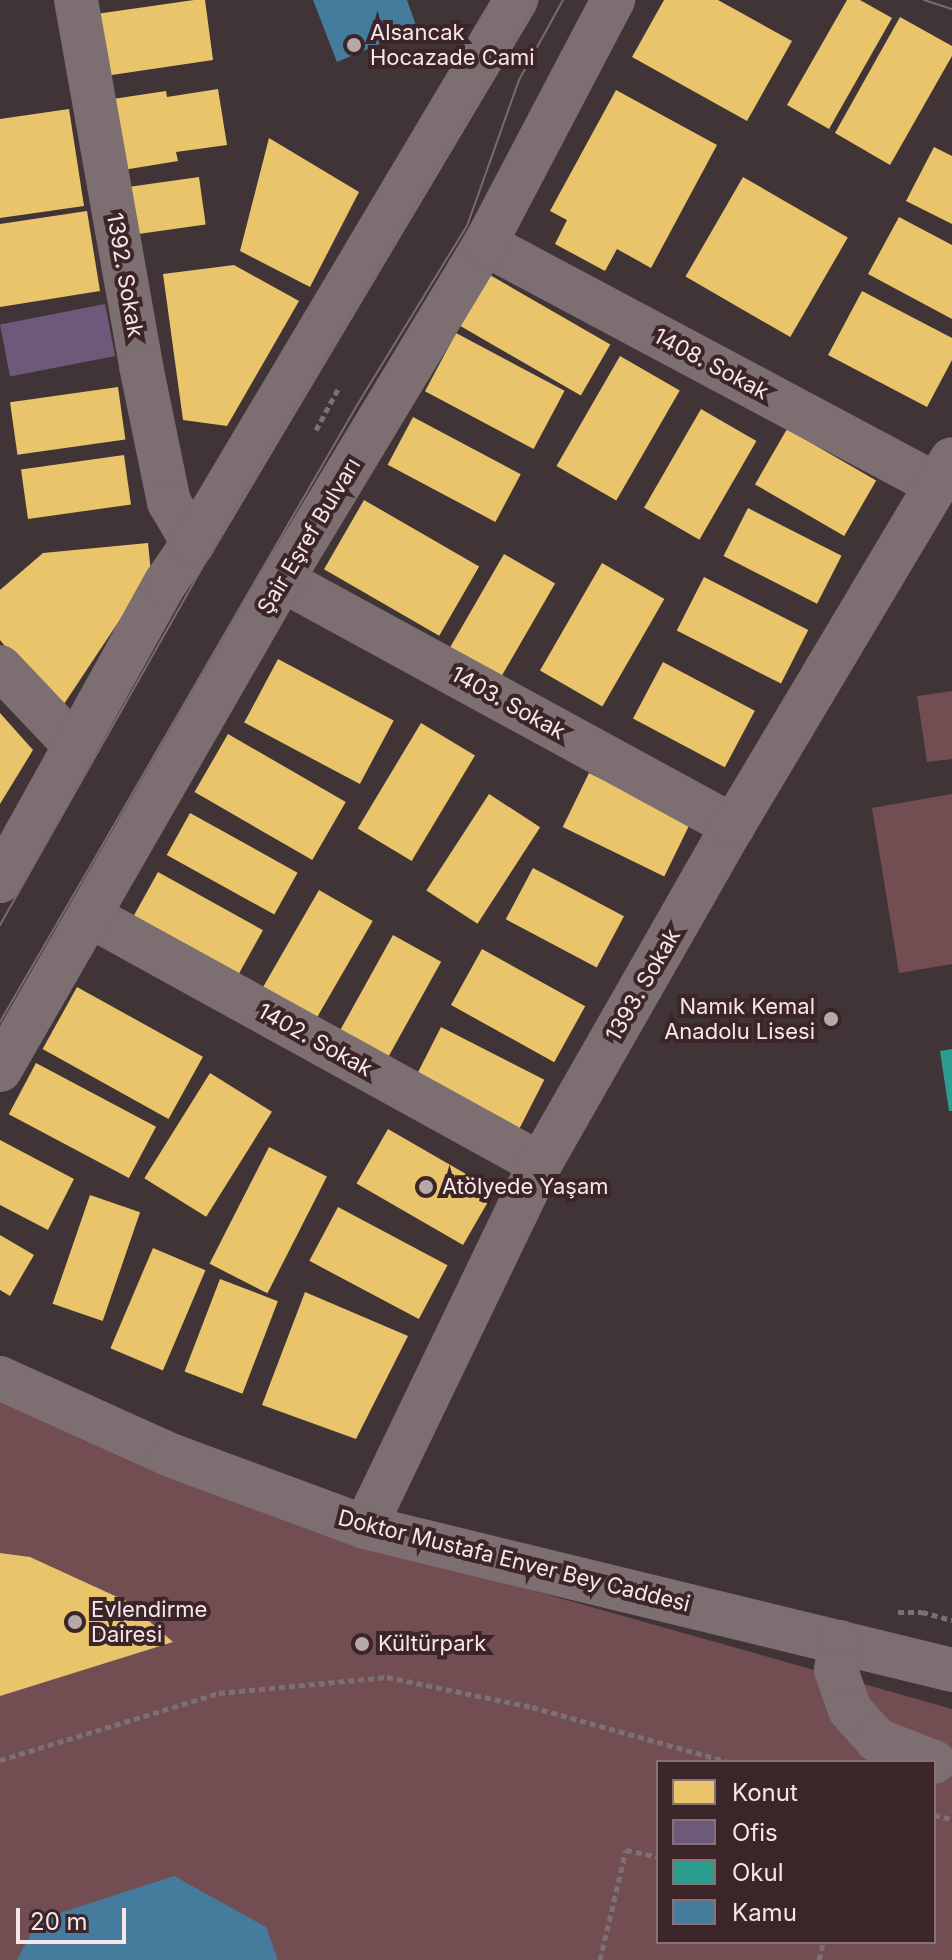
<!DOCTYPE html>
<html>
<head>
<meta charset="utf-8">
<style>
	body { margin:0 }
	#map { position:relative; width:952px; height:1960px; overflow:hidden; background:#413436; font-family:Inter,sans-serif }
	div>[style] { position:absolute }
	.green>* { inset:0; background:#724e53 }
	.homes>* { inset:0; background:#e9c46a; transform-origin:0 0 }
	.offices>* { inset:0; background:#6d597a; transform-origin:0 0 }
	.schools>* { inset:0; background:#2a9d8f }
	.public>* { inset:0; background:#457b9d }
	.path>* { height:5px; margin-top:-2.5px; transform-origin:0; background:repeating-linear-gradient(90deg,#7d7072 0 6px,transparent 0 10px) }
	.minor>* { height:44px; margin:-22px; padding:0 22px; transform-origin:22px; border-radius:22px; background:#7d6e71 }
	.major>* { height:44px; margin:-22px; padding:0 22px; transform-origin:22px; border-radius:22px; background:#7d6e71 }
	.tram>* { height:2px; margin:-1px; padding:0 1px; transform-origin:1px; border-radius:1px; background:#786c6e }
	.dots>* { width:22px; height:22px; translate:-50% -50%; box-sizing:border-box; border:4px solid #3c2529; border-radius:50% }
	span { translate:-50% -50%; white-space:nowrap; text-align:center; line-height:1.15; -webkit-text-stroke:8px #3c2529; paint-order:stroke }
	.poi-label { font-size:22px; color:#f6e6e8 }
	.left { translate:0 -50%; text-align:left }
	.right { translate:-100% -50%; text-align:right }
	.street-label { font-size:22px; color:#f6e6e8 }
	.legend { position:absolute; left:656px; top:1760px; width:280px; height:184px; box-sizing:border-box; background:#3c2529; border:2px solid #867275; margin:0; padding:10px 14px; list-style:none; font-size:24px; color:#f6e6e8 }
	.legend li { display:flex; align-items:center; gap:16px; height:40px }
	.legend b { width:40px; border:2px solid #867275 }
	.scale { position:absolute; left:16px; top:1908px; width:110px; height:36px; box-sizing:border-box; border:4px solid #f6e6e8; border-top:0; padding-left:10px; font-size:24px; line-height:28px; white-space:nowrap; color:#f6e6e8; -webkit-text-stroke:6px #3c2529; paint-order:stroke }
</style>
</head>
<body>
<div id="map">
	<div class="green">
		<i style="clip-path:polygon(952px 691px,952px 759px,927px 762px,917px 696px)"></i>
		<i style="clip-path:polygon(952px 794px,952px 964px,899px 973px,872px 808px)"></i>
		<i style="clip-path:polygon(evenodd,0 1393px,496px 1580px,952px 1709px,952px 1960px,0 1960px,0 1393px,658px 1762px,934px 1762px,934px 1942px,658px 1942px,658px 1762px)"></i>
	</div>
	<div class="homes">
		<i style="clip-path:polygon(194px 0,205px 0,213px 60px,105px 76px,96px 14px)"></i>
		<i style="clip-path:polygon(664px 0,718px 0,792px 41px,747px 121px,632px 57px)"></i>
		<i style="clip-path:polygon(847px 0,860px 0,892px 18px,829px 129px,787px 105px)"></i>
		<i style="clip-path:polygon(900px 17px,952px 46px,952px 56px,890px 165px,835px 133px)"></i>
		<i style="clip-path:polygon(218px 89px,227px 145px,176px 152px,178px 161px,117px 171px,106px 100px,166px 91px,167px 97px)"></i>
		<i style="clip-path:polygon(616px 90px,717px 145px,651px 268px,617px 249px,605px 271px,555px 244px,567px 220px,550px 211px)"></i>
		<i style="clip-path:polygon(69px 109px,84px 206px,0 218px,0 119px)"></i>
		<i style="clip-path:polygon(269px 138px,359px 192px,310px 287px,240px 251px)"></i>
		<i style="clip-path:polygon(934px 147px,952px 156px,952px 224px,906px 201px)"></i>
		<i style="left:199px;top:177px;width:48px;height:77px;rotate:82deg"></i>
		<i style="left:743px;top:177px;width:121px;height:115px;rotate:30deg"></i>
		<i style="clip-path:polygon(87px 211px,100px 291px,0 307px,0 224px)"></i>
		<i style="clip-path:polygon(899px 217px,952px 245px,952px 319px,868px 274px)"></i>
		<i style="clip-path:polygon(234px 265px,299px 301px,227px 426px,183px 420px,163px 274px)"></i>
		<i style="left:483px;top:271px;width:147px;height:59px;rotate:30deg"></i>
		<i style="clip-path:polygon(862px 291px,952px 338px,952px 360px,927px 407px,828px 355px)"></i>
		<i style="left:456px;top:333px;width:123px;height:66px;rotate:28deg"></i>
		<i style="left:620px;top:356px;width:69px;height:127px;rotate:30deg"></i>
		<i style="left:118px;top:387px;width:53px;height:109px;rotate:82deg"></i>
		<i style="left:701px;top:409px;width:64px;height:114px;rotate:30deg"></i>
		<i style="left:413px;top:417px;width:122px;height:54px;rotate:28deg"></i>
		<i style="left:787px;top:429px;width:103px;height:64px;rotate:30deg"></i>
		<i style="left:124px;top:455px;width:50px;height:104px;rotate:82deg"></i>
		<i style="left:364px;top:500px;width:133px;height:80px;rotate:30deg"></i>
		<i style="left:748px;top:508px;width:105px;height:54px;rotate:27deg"></i>
		<i style="clip-path:polygon(148px 543px,151px 573px,58px 713px,0 640px,0 590px,43px 553px)"></i>
		<i style="left:504px;top:554px;width:59px;height:117px;rotate:30deg"></i>
		<i style="left:602px;top:563px;width:72px;height:124px;rotate:30deg"></i>
		<i style="left:704px;top:577px;width:117px;height:60px;rotate:27deg"></i>
		<i style="left:278px;top:659px;width:131px;height:72px;rotate:28deg"></i>
		<i style="left:663px;top:662px;width:104px;height:64px;rotate:28deg"></i>
		<i style="clip-path:polygon(0 713px,33px 750px,0 804px)"></i>
		<i style="left:421px;top:723px;width:63px;height:123px;rotate:31deg"></i>
		<i style="left:228px;top:734px;width:136px;height:67px;rotate:30deg"></i>
		<i style="left:589px;top:773px;width:113px;height:60px;rotate:26deg"></i>
		<i style="left:489px;top:794px;width:61px;height:115px;rotate:33deg"></i>
		<i style="left:190px;top:813px;width:123px;height:48px;rotate:29deg"></i>
		<i style="left:533px;top:868px;width:103px;height:58px;rotate:28deg"></i>
		<i style="left:158px;top:872px;width:120px;height:56px;rotate:29deg"></i>
		<i style="left:319px;top:890px;width:62px;height:120px;rotate:30deg"></i>
		<i style="left:393px;top:935px;width:55px;height:117px;rotate:29deg"></i>
		<i style="left:482px;top:949px;width:118px;height:64px;rotate:29deg"></i>
		<i style="left:77px;top:987px;width:144px;height:71px;rotate:29deg"></i>
		<i style="left:441px;top:1027px;width:116px;height:65px;rotate:27deg"></i>
		<i style="left:36px;top:1063px;width:136px;height:58px;rotate:28deg"></i>
		<i style="left:210px;top:1073px;width:73px;height:124px;rotate:32deg"></i>
		<i style="left:388px;top:1129px;width:123px;height:63px;rotate:30deg"></i>
		<i style="clip-path:polygon(0 1140px,74px 1179px,48px 1230px,0 1205px)"></i>
		<i style="left:269px;top:1147px;width:65px;height:131px;rotate:27deg"></i>
		<i style="left:90px;top:1195px;width:53px;height:115px;rotate:19deg"></i>
		<i style="left:338px;top:1207px;width:124px;height:61px;rotate:28deg"></i>
		<i style="clip-path:polygon(0 1235px,34px 1255px,10px 1296px,0 1290px)"></i>
		<i style="left:153px;top:1248px;width:57px;height:109px;rotate:23deg"></i>
		<i style="left:220px;top:1279px;width:62px;height:99px;rotate:21deg"></i>
		<i style="clip-path:polygon(305px 1292px,408px 1336px,356px 1439px,262px 1405px)"></i>
		<i style="clip-path:polygon(0 1553px,30px 1557px,126px 1601px,173px 1642px,0 1696px)"></i>
	</div>
	<div class="offices">
		<i style="left:105px;top:304px;width:53px;height:107px;rotate:79deg"></i>
	</div>
	<div class="schools">
		<i style="clip-path:polygon(952px 1049px,952px 1111px,949px 1111px,940px 1051px)"></i>
	</div>
	<div class="public">
		<i style="clip-path:polygon(313px 0,407px 0,417px 28px,337px 62px)"></i>
		<i style="clip-path:polygon(174px 1876px,266px 1927px,278px 1960px,17px 1960px,38px 1920px)"></i>
	</div>
	<div class="path">
		<i style="left:316px;top:430px;width:47px;rotate:-61.8deg"></i>
		<i style="left:898px;top:1612px;width:24px"></i>
		<i style="left:922px;top:1612px;width:31px;rotate:15deg"></i>
		<i style="left:0;top:1760px;width:229px;rotate:-17deg"></i>
		<i style="left:219px;top:1693px;width:169px;rotate:-5.4deg"></i>
		<i style="left:387px;top:1677px;width:148px;rotate:11.7deg"></i>
		<i style="left:532px;top:1707px;width:205px;rotate:15.6deg"></i>
		<i style="left:934px;top:1815px;width:18px;rotate:13deg"></i>
		<i style="left:600px;top:1960px;width:113px;rotate:-76.7deg"></i>
		<i style="left:626px;top:1850px;width:33px;rotate:12deg"></i>
		<i style="left:819px;top:1960px;width:18px;rotate:-77deg"></i>
	</div>
	<div class="minor">
		<i style="left:76px;top:0;width:372px;rotate:79.9deg"></i>
		<i style="left:141px;top:366px;width:139px;rotate:78.4deg"></i>
		<i style="left:169px;top:502px;width:48px;rotate:59.7deg"></i>
		<i style="left:485px;top:244px;width:512px;rotate:28.07deg"></i>
		<i style="left:282px;top:580px;width:514px;rotate:28.61deg"></i>
		<i style="left:0;top:667px;width:109px;rotate:46.5deg"></i>
		<i style="left:90px;top:916px;width:514px;rotate:28.86deg"></i>
		<i style="left:0;top:1378px;width:190px;rotate:24.3deg"></i>
		<i style="left:173px;top:1456px;width:205px;rotate:20.3deg"></i>
		<i style="left:365px;top:1527px;width:604px;rotate:13.69deg"></i>
		<i style="left:365px;top:1527px;width:403px;rotate:-64.3deg"></i>
		<i style="left:540px;top:1164px;width:389px;rotate:-60.3deg"></i>
		<i style="left:733px;top:826px;width:427px;rotate:-59.2deg"></i>
		<i style="left:840px;top:1642px;width:28px;rotate:98deg"></i>
		<i style="left:836px;top:1670px;width:42px;rotate:70.7deg"></i>
		<i style="left:850px;top:1710px;width:40px;rotate:48deg"></i>
		<i style="left:877px;top:1740px;width:61px;rotate:21.1deg"></i>
	</div>
	<div class="major">
		<i style="left:0;top:881px;width:342px;rotate:-61deg"></i>
		<i style="left:166px;top:582px;width:47px;rotate:-55.3deg"></i>
		<i style="left:193px;top:543px;width:632px;rotate:-59.25deg"></i>
		<i style="left:0;top:1070px;width:565px;rotate:-60.08deg"></i>
		<i style="left:282px;top:580px;width:393px;rotate:-58.9deg"></i>
		<i style="left:485px;top:244px;width:276px;rotate:-62.3deg"></i>
	</div>
	<div class="tram">
		<i style="left:924px;top:0;width:29px;rotate:18deg"></i>
		<i style="left:0;top:925px;width:462px;rotate:-60.5deg"></i>
		<i style="left:227px;top:523px;width:608px;rotate:-59.26deg"></i>
		<i style="left:0;top:1022px;width:716px;rotate:-59.93deg"></i>
		<i style="left:359px;top:402px;width:206px;rotate:-58.5deg"></i>
		<i style="left:467px;top:226px;width:155px;rotate:-70.4deg"></i>
		<i style="left:519px;top:80px;width:91px;rotate:-61.2deg"></i>
	</div>
	<div class="dots">
		<i style="left:354px;top:45px;background:#b7a8aa"></i>
		<i style="left:831px;top:1019px;background:#b7a8aa"></i>
		<i style="left:426px;top:1187px;background:#b7a8aa"></i>
		<i style="left:75px;top:1622px;background:#b7a8aa"></i>
		<i style="left:362px;top:1644px;background:#b7a8aa"></i>
	</div>
	<div class="poi-label">
		<span class="left" style="left:370px;top:45px">Alsancak<br>Hocazade Cami</span>
		<span class="right" style="left:815px;top:1019px">Namık Kemal<br>Anadolu Lisesi</span>
		<span class="left" style="left:442px;top:1187px">Atölyede Yaşam</span>
		<span class="left" style="left:91px;top:1622px">Evlendirme<br>Dairesi</span>
		<span class="left" style="left:378px;top:1644px">Kültürpark</span>
	</div>
	<div class="street-label">
		<span style="left:125px;top:275px;rotate:80deg">1392. Sokak</span>
		<span style="left:711px;top:364px;rotate:28deg">1408. Sokak</span>
		<span style="left:309px;top:536px;rotate:-59deg">Şair Eşref Bulvarı</span>
		<span style="left:508px;top:703px;rotate:29deg">1403. Sokak</span>
		<span style="left:643px;top:985px;rotate:-60deg">1393. Sokak</span>
		<span style="left:315px;top:1040px;rotate:29deg">1402. Sokak</span>
		<span style="left:514px;top:1561px;rotate:14deg">Doktor Mustafa Enver Bey Caddesi</span>
	</div>
	<ul class="legend">
	<li><b style="height:22px;background:#e9c46a"></b>Konut</li>
	<li><b style="height:22px;background:#6d597a"></b>Ofis</li>
	<li><b style="height:22px;background:#2a9d8f"></b>Okul</li>
	<li><b style="height:22px;background:#457b9d"></b>Kamu</li>
	</ul>
	<div class="scale">20 m</div>
</div>
</body>
</html>
